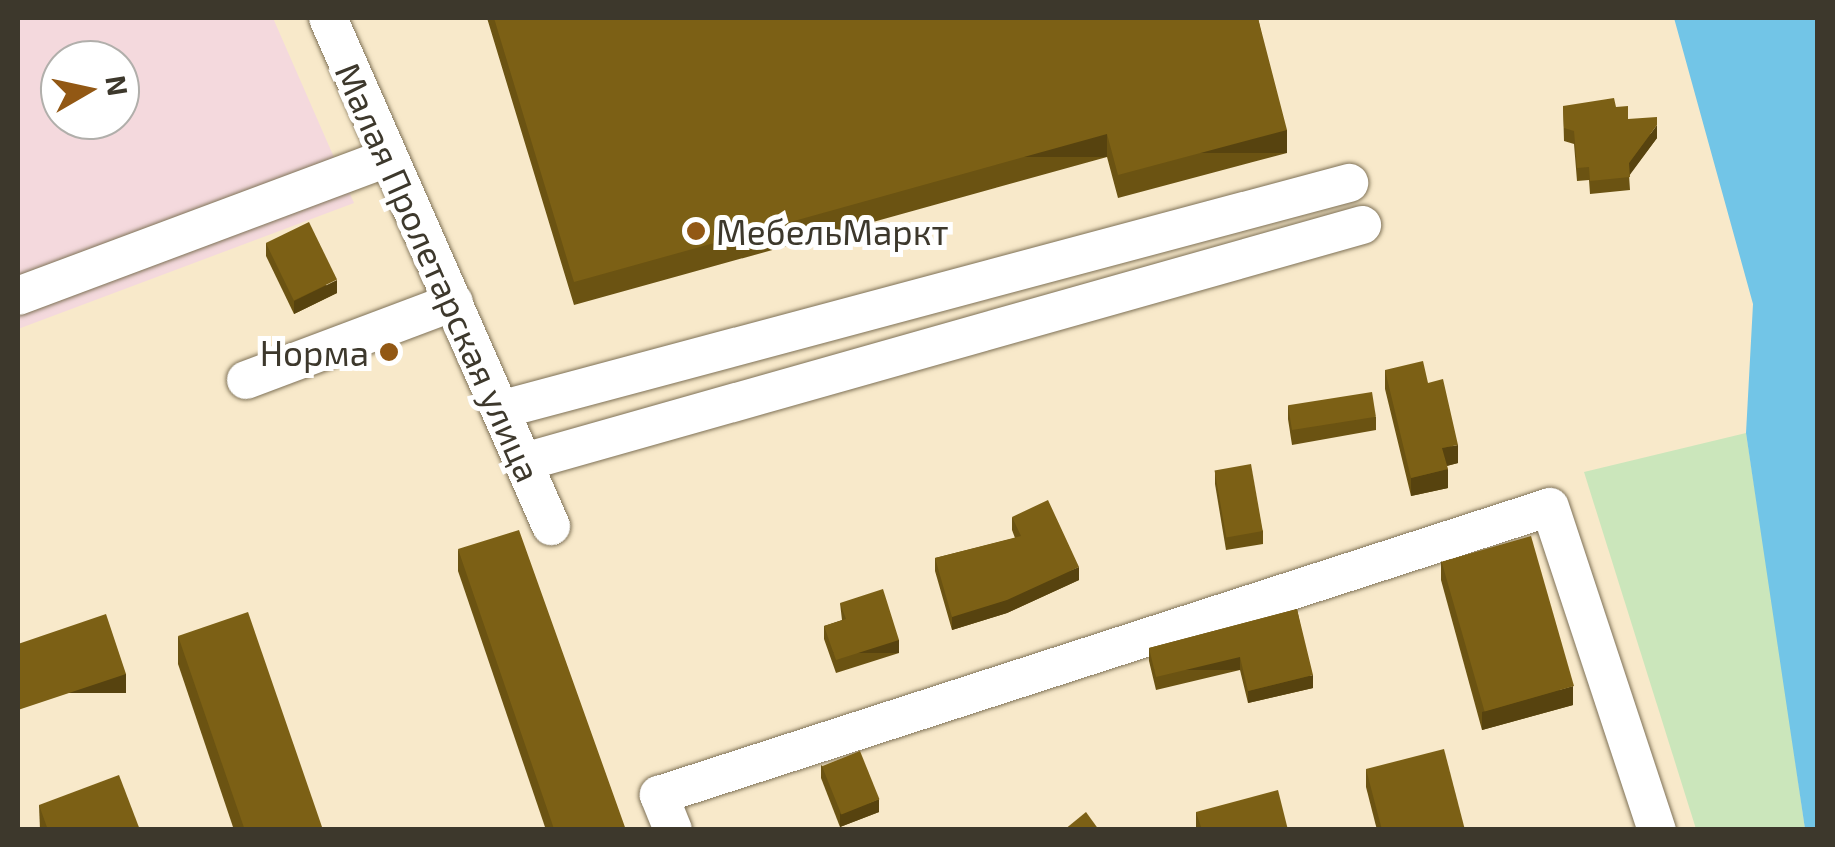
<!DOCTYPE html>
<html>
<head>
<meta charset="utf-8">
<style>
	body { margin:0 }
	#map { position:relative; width:1835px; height:847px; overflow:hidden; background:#f8e9ca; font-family:"Exo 2",sans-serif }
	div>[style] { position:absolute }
	.commercial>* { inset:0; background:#f4d9dd }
	.green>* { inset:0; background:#cbe6bb }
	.water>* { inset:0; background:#72c5e7 }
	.roads { filter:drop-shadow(0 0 2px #7e7156) drop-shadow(0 0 2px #7e7156) }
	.minor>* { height:38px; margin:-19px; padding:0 19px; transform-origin:19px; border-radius:19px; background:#fff }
	.wall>* { inset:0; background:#6b5312 }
	.shaded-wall>* { inset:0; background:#57430f; transform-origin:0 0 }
	.building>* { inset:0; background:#7c6015; transform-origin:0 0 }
	.dots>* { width:28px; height:28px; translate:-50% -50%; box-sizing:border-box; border:5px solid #fff; border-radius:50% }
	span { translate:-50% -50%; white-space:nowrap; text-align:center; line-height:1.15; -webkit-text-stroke:10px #fff; paint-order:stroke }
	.poi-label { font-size:35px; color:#3d382c }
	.left { translate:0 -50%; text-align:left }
	.right { translate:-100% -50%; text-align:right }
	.street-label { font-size:35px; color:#3d382c }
	.frame { position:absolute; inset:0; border:20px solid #3d382c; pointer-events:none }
	.north { position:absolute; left:40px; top:40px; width:100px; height:100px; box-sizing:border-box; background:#fff; border:2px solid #b1afab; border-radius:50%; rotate:81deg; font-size:28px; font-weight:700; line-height:40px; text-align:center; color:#3d382c }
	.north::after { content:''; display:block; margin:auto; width:35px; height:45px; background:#925814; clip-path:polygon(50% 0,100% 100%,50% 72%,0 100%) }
</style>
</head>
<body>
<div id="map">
	<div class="commercial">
		<i style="clip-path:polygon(evenodd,18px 18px,273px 18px,354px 203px,18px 329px,18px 18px,60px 60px,120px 60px,120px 120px,60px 120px,60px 60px)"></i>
	</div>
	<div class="green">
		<i style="clip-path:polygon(1746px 433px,1775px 618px,1805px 829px,1696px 829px,1584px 472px)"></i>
	</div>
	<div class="water">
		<i style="clip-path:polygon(1674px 18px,1817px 18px,1817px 829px,1805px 829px,1746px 433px,1753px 304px)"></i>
	</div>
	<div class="roads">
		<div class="minor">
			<i style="left:328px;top:18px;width:555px;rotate:66.3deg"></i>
			<i style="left:18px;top:296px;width:395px;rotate:-20.5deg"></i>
			<i style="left:246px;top:380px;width:222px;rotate:-20.6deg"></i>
			<i style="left:503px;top:409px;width:876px;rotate:-14.96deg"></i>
			<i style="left:524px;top:462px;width:871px;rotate:-15.79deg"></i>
			<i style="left:673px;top:830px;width:38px;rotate:-112deg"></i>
			<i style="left:659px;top:795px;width:936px;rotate:-17.91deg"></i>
			<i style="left:1550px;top:507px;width:340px;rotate:71.7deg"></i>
		</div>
	</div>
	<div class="wall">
		<i style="clip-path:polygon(487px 18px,1258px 18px,1287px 153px,1118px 198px,1107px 157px,574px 305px)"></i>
		<i style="clip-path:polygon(1563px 106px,1616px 107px,1628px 119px,1657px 138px,1629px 175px,1630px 190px,1590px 194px,1589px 180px,1577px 181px,1574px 144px,1564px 141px)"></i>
		<i style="clip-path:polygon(266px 243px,337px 293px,294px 314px,266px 256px)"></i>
		<i style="clip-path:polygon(1385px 370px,1428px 383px,1458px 463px,1447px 466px,1448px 488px,1411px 496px,1385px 389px)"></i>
		<i style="clip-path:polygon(1288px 406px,1376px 417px,1376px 430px,1292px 445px,1288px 419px)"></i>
		<i style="clip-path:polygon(1215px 471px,1263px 531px,1263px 544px,1226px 550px,1215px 484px)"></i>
		<i style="clip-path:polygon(1012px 517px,1079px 580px,1007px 613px,952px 630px,935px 571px,935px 558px,1015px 538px,1012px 530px)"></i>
		<i style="clip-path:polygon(458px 549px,626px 830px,546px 830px,458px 571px)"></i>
		<i style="clip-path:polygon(1441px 561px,1573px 705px,1482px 730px,1441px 580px)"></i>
		<i style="clip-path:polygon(840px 603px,899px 653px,836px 673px,824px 639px,824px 626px,842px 620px)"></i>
		<i style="clip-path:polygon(1297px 609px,1313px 688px,1248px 703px,1240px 670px,1156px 690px,1149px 661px,1149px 648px)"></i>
		<i style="clip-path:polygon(178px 636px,322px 830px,234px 830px,178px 664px)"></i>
		<i style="clip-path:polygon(821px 765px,879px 812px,840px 827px,821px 778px)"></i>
		<i style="clip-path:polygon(1366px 769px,1465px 830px,1377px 830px,1366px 787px)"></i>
		<i style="clip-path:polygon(39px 805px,140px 830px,40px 830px)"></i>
		<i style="clip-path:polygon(1196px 812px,1288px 830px,1196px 830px)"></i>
	</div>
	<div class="shaded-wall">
		<i style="clip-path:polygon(1657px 125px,1657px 138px,1629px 176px,1629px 163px)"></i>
		<i style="left:1287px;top:130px;width:23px;height:175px;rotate:90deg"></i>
		<i style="left:1107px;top:134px;width:23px;height:553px;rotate:90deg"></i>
		<i style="clip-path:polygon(337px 280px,337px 293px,294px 314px,294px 301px)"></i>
		<i style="clip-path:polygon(1458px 445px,1458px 463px,1442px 467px,1442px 448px)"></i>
		<i style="clip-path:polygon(1448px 469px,1448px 488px,1411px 496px,1411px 478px)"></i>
		<i style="clip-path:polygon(1079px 567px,1079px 580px,1007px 613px,952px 630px,952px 617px)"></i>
		<i style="left:899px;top:640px;width:13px;height:66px;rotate:90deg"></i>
		<i style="left:1240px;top:657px;width:13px;height:86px;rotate:90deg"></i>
		<i style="left:126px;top:674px;width:19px;height:114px;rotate:90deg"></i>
		<i style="clip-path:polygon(1313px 675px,1313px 688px,1248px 703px,1248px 691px)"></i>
		<i style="clip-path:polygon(1573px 686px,1573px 705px,1482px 730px,1482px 712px)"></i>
		<i style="clip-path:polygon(879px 799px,879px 812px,840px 827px,840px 814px)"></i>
	</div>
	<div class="building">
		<i style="clip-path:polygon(494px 18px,1258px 18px,1287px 130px,1118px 175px,1107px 134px,574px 282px)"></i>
		<i style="clip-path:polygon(1614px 98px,1616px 107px,1628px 106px,1628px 119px,1657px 117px,1657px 125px,1629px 163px,1630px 177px,1590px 181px,1589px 167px,1577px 168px,1574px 131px,1564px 128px,1563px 106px)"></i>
		<i style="left:309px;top:222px;width:64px;height:48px;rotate:64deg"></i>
		<i style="clip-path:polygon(1423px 361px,1428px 383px,1443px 379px,1458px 445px,1442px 448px,1448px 469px,1411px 478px,1385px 370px)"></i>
		<i style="left:1372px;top:392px;width:25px;height:85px;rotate:81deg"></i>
		<i style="left:1251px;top:464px;width:68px;height:37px;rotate:80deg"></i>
		<i style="clip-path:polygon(1048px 500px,1079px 567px,1007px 600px,952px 617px,935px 558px,1021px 536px,1012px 517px)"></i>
		<i style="clip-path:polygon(519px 530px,626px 830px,552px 830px,554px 829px,458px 549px)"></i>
		<i style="left:1531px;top:536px;width:156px;height:93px;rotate:74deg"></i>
		<i style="clip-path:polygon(883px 589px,899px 640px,836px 660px,824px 626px,846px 619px,840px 603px)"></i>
		<i style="clip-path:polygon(1297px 609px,1313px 675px,1248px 691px,1240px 657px,1156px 677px,1149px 648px)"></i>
		<i style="left:248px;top:612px;width:230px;height:74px;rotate:71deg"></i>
		<i style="clip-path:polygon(106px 614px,126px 674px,18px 710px,18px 644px)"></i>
		<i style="clip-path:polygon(1444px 749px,1465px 830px,1382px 830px,1366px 769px)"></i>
		<i style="left:860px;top:751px;width:52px;height:41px;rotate:68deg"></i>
		<i style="clip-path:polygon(119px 775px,140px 830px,48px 830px,39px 805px)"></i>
		<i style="clip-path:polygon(1278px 790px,1288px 830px,1202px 830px,1196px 812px)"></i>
		<i style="clip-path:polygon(1086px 812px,1099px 830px,1064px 830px)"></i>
	</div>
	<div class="dots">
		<i style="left:696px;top:231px;background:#925814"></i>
		<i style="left:389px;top:352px;background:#925814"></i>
	</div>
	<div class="poi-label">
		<span class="left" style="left:716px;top:231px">МебельМаркт</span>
		<span class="right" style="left:369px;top:352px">Норма</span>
	</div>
	<div class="street-label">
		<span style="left:439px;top:272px;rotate:66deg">Малая Пролетарская улица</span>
	</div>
	<div class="frame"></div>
	<div class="north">N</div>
</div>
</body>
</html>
